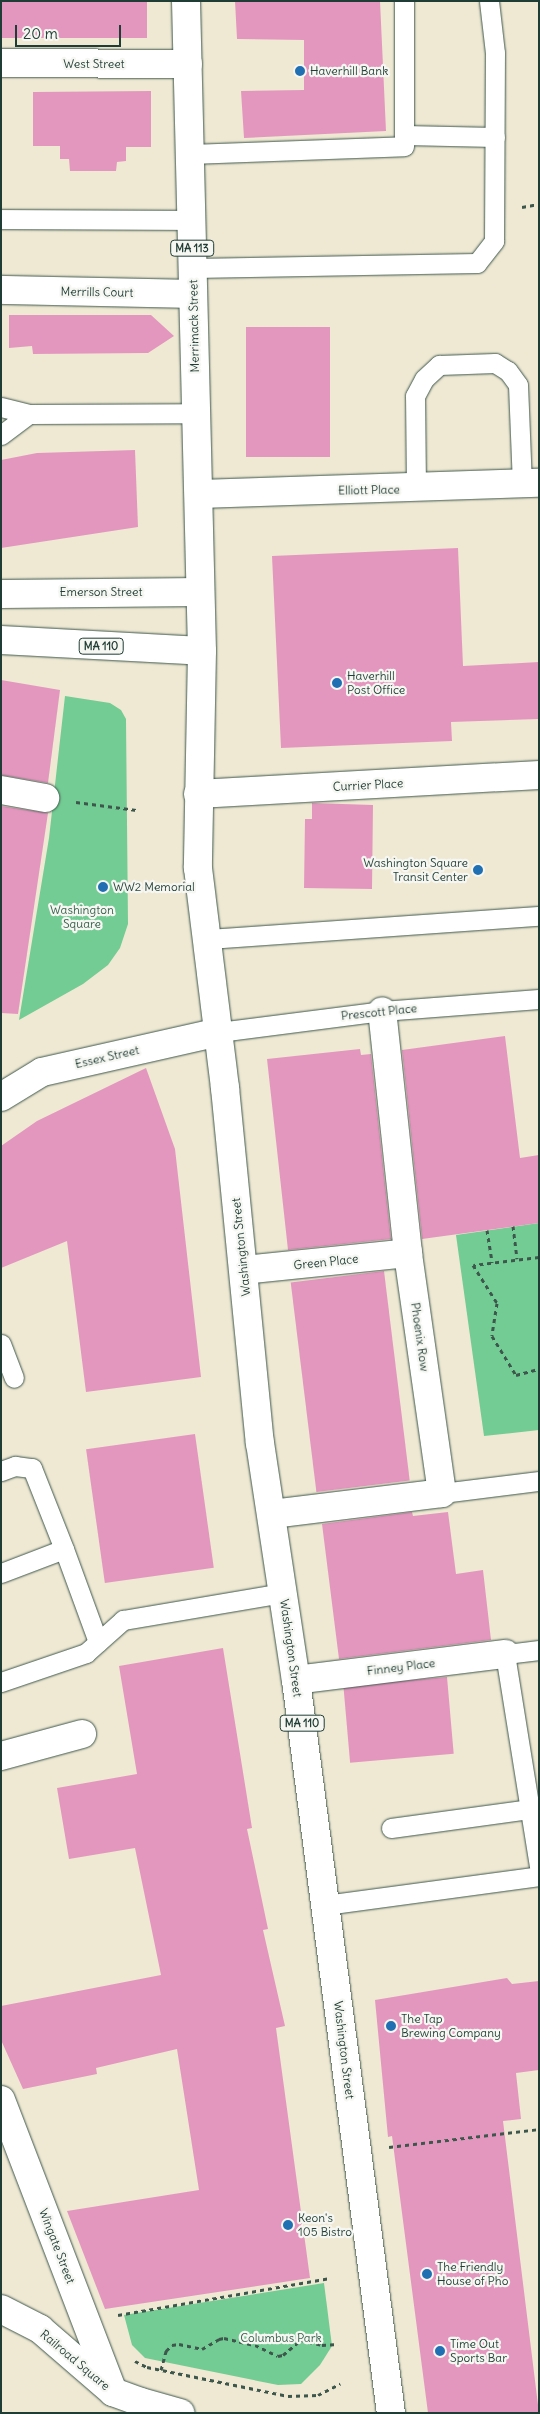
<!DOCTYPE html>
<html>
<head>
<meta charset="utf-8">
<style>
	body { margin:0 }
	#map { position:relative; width:540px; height:2414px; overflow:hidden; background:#efe9d3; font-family:Delius,sans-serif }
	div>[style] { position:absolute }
	.green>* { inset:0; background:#73cc93 }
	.building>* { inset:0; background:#e497be; transform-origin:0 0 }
	.path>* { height:3px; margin-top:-1.5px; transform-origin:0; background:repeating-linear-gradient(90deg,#3e574c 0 4px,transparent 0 8px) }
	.roads { filter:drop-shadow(0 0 1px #3e574c) drop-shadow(0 0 1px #3e574c) }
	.service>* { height:19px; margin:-9.5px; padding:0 9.5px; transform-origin:9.5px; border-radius:9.5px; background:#fff }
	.pedestrian>* { height:28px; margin:-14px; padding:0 14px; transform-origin:14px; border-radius:14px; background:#fff }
	.minor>* { height:28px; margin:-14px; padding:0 14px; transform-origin:14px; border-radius:14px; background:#fff }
	.secondary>* { height:28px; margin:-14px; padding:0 14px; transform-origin:14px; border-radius:14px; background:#fff }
	.primary>* { height:28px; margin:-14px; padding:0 14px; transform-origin:14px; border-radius:14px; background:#fff }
	.dots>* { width:14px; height:14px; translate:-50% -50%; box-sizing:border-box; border:2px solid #f6f6f2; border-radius:50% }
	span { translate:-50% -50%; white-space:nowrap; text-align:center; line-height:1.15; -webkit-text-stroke:4.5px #f6f6f2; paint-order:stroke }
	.shield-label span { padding:1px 4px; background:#f6f6f2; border:1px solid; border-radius:4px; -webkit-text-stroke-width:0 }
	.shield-label { font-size:11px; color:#1f3d34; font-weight:700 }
	.street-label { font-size:12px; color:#1f3d34 }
	.poi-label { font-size:12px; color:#1f3d34 }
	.left { translate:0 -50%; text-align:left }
	.right { translate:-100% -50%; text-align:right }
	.park-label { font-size:12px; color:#34614c }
	.frame { position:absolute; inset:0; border:2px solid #1f3d34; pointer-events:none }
	.scale { position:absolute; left:15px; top:25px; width:106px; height:22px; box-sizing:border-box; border:2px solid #1f3d34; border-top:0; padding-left:6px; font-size:15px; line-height:18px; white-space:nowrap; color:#1f3d34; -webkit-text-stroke:4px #f6f6f2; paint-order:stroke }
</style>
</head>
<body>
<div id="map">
	<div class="green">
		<i style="clip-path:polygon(65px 696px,110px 703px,121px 710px,126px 719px,128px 924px,120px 948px,108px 965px,83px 984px,19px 1020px,49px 838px)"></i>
		<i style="clip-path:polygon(539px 1223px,539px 1430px,484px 1436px,456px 1235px)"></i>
		<i style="clip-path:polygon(324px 2283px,332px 2346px,320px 2365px,301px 2384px,278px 2385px,145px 2358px,132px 2345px,124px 2315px)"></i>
	</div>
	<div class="building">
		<i style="left:1px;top:1px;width:146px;height:37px"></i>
		<i style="clip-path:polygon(235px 1px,380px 1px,386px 131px,244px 138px,241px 91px,304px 90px,304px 40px,237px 39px)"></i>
		<i style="clip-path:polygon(151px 91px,151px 147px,126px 147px,126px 161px,117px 162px,116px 171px,70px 171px,69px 159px,60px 159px,60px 146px,33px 146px,33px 92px)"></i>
		<i style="clip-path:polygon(9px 315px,151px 315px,174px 336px,148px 353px,33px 354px,32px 346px,9px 348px)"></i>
		<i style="left:330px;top:327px;width:130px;height:84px;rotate:90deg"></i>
		<i style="clip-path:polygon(135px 450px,138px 527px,1px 548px,1px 460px,37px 453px)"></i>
		<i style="clip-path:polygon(458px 548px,463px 666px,539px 662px,539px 719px,451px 722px,452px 741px,281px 748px,272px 556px)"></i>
		<i style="clip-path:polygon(1px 680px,60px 690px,48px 783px,1px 775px)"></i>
		<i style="clip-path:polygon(312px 803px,373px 805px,372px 889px,304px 888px,305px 819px,312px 819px)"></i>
		<i style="clip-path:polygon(1px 806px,48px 813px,18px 1014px,1px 1013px)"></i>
		<i style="clip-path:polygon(505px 1036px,520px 1158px,539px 1155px,539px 1223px,422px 1239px,402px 1050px)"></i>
		<i style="clip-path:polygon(360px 1049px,361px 1055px,371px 1054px,391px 1239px,288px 1250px,267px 1059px)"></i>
		<i style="clip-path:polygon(146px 1068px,175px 1149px,201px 1377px,86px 1392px,67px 1241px,1px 1268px,1px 1146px,37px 1121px)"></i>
		<i style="left:384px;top:1271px;width:211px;height:94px;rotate:83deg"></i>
		<i style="left:195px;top:1434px;width:135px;height:110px;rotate:82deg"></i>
		<i style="clip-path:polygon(412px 1512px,413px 1516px,448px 1512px,456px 1574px,483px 1570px,491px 1640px,339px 1659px,322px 1524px)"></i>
		<i style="clip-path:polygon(223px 1648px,252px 1828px,247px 1829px,268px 1929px,263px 1930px,285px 2026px,276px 2028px,310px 2278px,105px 2309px,67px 2211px,199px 2190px,177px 2049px,96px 2068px,97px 2074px,23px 2089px,1px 2040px,1px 2006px,161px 1975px,135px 1848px,69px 1859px,57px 1788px,137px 1774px,119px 1666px)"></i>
		<i style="left:447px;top:1677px;width:77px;height:104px;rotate:85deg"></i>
		<i style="clip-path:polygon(507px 1978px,512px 1984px,539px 1981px,539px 2070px,516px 2073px,521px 2119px,503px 2121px,539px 2413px,428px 2413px,392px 2136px,388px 2137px,375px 2000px)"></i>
	</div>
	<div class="path">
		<i style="left:522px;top:207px;width:17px;rotate:-10deg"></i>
		<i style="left:76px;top:802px;width:61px;rotate:7.6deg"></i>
		<i style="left:513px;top:1226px;width:33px;rotate:83deg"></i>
		<i style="left:487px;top:1230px;width:33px;rotate:81deg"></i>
		<i style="left:539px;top:1257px;width:66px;rotate:173.1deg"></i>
		<i style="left:473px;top:1265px;width:45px;rotate:57.7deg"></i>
		<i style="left:497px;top:1303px;width:33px;rotate:99deg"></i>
		<i style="left:492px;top:1336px;width:46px;rotate:58.4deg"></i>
		<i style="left:516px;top:1375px;width:24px;rotate:-15deg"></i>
		<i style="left:389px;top:2147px;width:151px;rotate:-6.8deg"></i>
		<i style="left:118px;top:2315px;width:214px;rotate:-9.9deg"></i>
		<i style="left:135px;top:2361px;width:13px;rotate:27deg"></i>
		<i style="left:147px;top:2367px;width:144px;rotate:11.6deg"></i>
		<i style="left:288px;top:2396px;width:30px;rotate:-2deg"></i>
		<i style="left:318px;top:2395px;width:25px;rotate:-27deg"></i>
		<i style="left:161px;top:2370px;width:20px;rotate:-75deg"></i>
		<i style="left:166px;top:2351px;width:8px;rotate:-45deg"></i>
		<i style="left:172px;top:2345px;width:7px;rotate:-8deg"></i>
		<i style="left:179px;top:2344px;width:24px;rotate:12deg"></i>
		<i style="left:202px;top:2349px;width:20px;rotate:-30deg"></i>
		<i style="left:219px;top:2339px;width:5px;rotate:-11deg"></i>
		<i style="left:224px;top:2338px;width:32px;rotate:13deg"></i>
		<i style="left:255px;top:2345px;width:25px;rotate:26deg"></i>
		<i style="left:278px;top:2356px;width:5px;rotate:-11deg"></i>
		<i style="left:283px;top:2355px;width:23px;rotate:-40deg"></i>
		<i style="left:301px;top:2340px;width:22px;rotate:13deg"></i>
		<i style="left:322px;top:2345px;width:16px;rotate:-4deg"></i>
	</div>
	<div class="roads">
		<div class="service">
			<i style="left:404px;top:135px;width:91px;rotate:1.3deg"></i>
			<i style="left:190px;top:154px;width:214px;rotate:-2.1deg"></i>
			<i style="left:404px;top:146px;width:145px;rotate:-90deg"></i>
			<i style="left:1px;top:219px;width:190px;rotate:0.3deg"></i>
			<i style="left:193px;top:268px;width:284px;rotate:-1deg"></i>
			<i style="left:477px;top:263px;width:28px;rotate:-52deg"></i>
			<i style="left:494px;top:241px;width:188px;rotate:-89.7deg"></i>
			<i style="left:495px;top:53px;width:52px;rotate:-96.6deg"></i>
			<i style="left:1px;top:407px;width:29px;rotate:14deg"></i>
			<i style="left:29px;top:414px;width:167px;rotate:-0.3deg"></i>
			<i style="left:1px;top:435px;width:35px;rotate:-37deg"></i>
			<i style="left:416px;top:488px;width:92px;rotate:-90.6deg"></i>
			<i style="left:415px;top:396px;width:19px;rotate:-62deg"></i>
			<i style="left:424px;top:379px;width:21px;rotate:-43deg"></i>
			<i style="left:439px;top:365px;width:56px;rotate:-2deg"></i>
			<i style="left:495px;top:363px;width:15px;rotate:32deg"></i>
			<i style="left:508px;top:371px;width:17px;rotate:54deg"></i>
			<i style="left:518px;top:385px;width:98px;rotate:87.7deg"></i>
			<i style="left:207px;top:939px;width:333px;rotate:-4deg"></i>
			<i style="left:219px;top:1032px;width:164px;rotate:-7.3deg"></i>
			<i style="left:382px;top:1011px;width:157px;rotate:-4.4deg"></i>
			<i style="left:1px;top:1344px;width:36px;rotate:69deg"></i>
			<i style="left:1px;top:1471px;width:15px;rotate:-20deg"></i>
			<i style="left:15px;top:1466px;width:17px;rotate:7deg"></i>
			<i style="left:32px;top:1468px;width:87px;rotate:68.4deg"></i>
			<i style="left:442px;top:1493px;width:98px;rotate:-7.1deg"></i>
			<i style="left:1px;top:1573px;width:67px;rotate:-20.9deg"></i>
			<i style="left:64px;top:1549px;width:99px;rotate:69.9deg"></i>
			<i style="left:539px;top:1650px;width:34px;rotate:173deg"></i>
			<i style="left:505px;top:1654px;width:216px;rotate:80.9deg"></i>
			<i style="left:1px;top:1682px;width:90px;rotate:-18.8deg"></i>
			<i style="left:86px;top:1653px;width:50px;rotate:-41.7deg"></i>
			<i style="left:123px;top:1620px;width:162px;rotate:-9.6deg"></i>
			<i style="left:391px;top:1828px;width:139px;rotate:-7.8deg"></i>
			<i style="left:325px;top:1905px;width:216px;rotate:-7.7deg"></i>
		</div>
		<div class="pedestrian">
			<i style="left:1px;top:790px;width:45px;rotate:10.3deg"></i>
		</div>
		<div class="minor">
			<i style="left:1px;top:63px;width:187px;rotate:0.3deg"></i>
			<i style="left:1px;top:290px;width:192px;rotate:1.2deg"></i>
			<i style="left:199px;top:494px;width:340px;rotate:-1.9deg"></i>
			<i style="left:198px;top:794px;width:342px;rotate:-3.2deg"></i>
			<i style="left:244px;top:1270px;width:165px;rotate:-5.9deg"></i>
			<i style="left:272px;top:1514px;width:171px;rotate:-7deg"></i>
			<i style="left:442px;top:1493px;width:242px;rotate:-98.1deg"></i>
			<i style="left:408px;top:1253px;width:243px;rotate:-96.1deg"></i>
			<i style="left:296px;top:1680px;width:211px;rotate:-7.1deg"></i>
			<i style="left:1px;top:1756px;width:84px;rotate:-15.2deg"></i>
			<i style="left:1px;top:2100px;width:313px;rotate:69deg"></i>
		</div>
		<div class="secondary">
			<i style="left:1px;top:1097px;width:48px;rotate:-31.4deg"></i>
			<i style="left:42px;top:1072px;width:181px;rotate:-12.7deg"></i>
			<i style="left:1px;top:2309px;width:44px;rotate:27.1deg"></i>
			<i style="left:40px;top:2329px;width:96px;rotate:40.8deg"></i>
			<i style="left:113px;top:2392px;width:30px;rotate:20deg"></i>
			<i style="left:141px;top:2402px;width:41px;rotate:15.8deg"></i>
		</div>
		<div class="primary">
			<i style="left:186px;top:1px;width:650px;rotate:88.59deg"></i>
			<i style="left:202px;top:651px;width:217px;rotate:91.1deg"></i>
			<i style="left:198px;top:868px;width:222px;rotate:83deg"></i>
			<i style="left:225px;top:1088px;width:357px;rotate:84.4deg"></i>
			<i style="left:260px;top:1443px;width:240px;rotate:81.4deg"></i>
			<i style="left:296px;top:1680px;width:739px;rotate:82.62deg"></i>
			<i style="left:1px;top:594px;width:199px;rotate:-0.6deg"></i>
			<i style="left:1px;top:640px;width:201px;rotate:3.1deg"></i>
		</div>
	</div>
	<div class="dots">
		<i style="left:300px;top:71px;background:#1f6fb2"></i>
		<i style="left:337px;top:683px;background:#1f6fb2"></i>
		<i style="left:478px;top:870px;background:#1f6fb2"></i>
		<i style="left:103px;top:887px;background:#1f6fb2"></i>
		<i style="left:391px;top:2026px;background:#1f6fb2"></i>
		<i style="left:288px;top:2225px;background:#1f6fb2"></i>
		<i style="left:427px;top:2274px;background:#1f6fb2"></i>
		<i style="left:440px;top:2351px;background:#1f6fb2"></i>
	</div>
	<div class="shield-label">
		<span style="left:192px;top:248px">MA 113</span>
		<span style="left:101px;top:646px">MA 110</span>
		<span style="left:302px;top:1723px">MA 110</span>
	</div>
	<div class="street-label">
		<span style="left:94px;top:64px">West Street</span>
		<span style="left:97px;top:292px;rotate:1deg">Merrills Court</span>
		<span style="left:194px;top:326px;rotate:-91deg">Merrimack Street</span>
		<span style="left:369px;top:490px;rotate:-1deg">Elliott Place</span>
		<span style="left:101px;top:592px">Emerson Street</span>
		<span style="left:368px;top:785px;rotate:-3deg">Currier Place</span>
		<span style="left:379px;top:1012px;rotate:-6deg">Prescott Place</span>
		<span style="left:107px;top:1057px;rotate:-13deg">Essex Street</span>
		<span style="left:241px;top:1247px;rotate:-96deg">Washington Street</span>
		<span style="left:326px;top:1262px;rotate:-6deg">Green Place</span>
		<span style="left:420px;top:1337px;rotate:82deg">Phoenix Row</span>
		<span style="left:291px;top:1648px;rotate:82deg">Washington Street</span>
		<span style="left:401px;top:1667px;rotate:-7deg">Finney Place</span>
		<span style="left:344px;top:2050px;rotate:83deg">Washington Street</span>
		<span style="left:57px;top:2246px;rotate:69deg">Wingate Street</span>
		<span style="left:75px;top:2360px;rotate:40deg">Railroad Square</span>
	</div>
	<div class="poi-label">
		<span class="left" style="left:310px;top:71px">Haverhill Bank</span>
		<span class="left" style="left:347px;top:683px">Haverhill<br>Post Office</span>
		<span class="right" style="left:468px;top:870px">Washington Square<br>Transit Center</span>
		<span class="left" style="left:113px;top:887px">WW2 Memorial</span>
		<span class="left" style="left:401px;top:2026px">The Tap<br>Brewing Company</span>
		<span class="left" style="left:298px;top:2225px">Keon's<br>105 Bistro</span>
		<span class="left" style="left:437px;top:2274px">The Friendly<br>House of Pho</span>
		<span class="left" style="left:450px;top:2351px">Time Out<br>Sports Bar</span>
	</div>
	<div class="park-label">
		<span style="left:82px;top:917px">Washington<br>Square</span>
		<span style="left:281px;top:2338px">Columbus Park</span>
	</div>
	<div class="frame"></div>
	<div class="scale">20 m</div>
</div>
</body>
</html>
